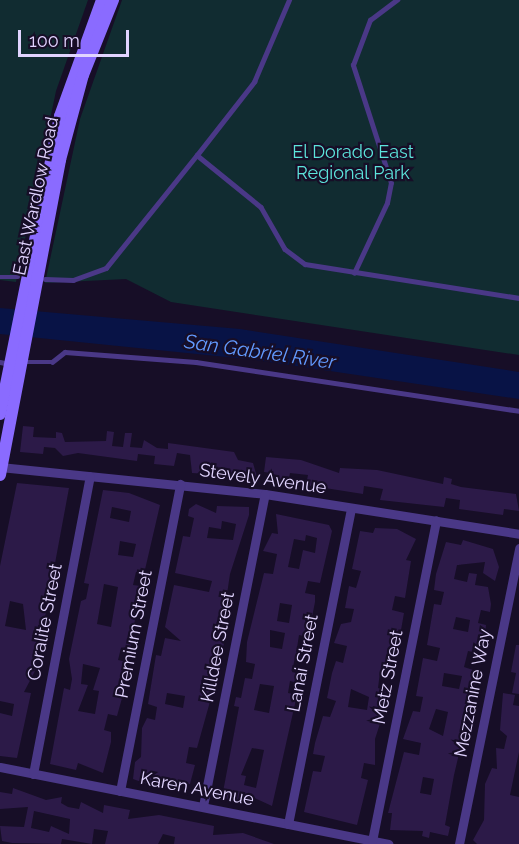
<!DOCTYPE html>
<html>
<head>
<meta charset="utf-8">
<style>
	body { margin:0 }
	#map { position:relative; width:519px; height:844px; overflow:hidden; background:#170e27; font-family:Raleway,sans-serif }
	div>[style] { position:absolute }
	.green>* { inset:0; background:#112c31 }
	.water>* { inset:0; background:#081346 }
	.building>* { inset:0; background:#2c1a48 }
	.service>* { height:4.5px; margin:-2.25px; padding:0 2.25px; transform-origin:2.25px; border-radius:2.25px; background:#4a3887 }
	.minor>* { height:9px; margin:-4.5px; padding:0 4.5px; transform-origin:4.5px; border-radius:4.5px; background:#4a3887 }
	.secondary>* { height:12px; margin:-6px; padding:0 6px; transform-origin:6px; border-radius:6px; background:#8a6bff }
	span { translate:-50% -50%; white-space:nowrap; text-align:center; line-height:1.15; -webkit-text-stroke:4.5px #170e27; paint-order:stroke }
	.park-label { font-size:18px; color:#5ce4db }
	.street-label { font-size:18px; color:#e1d4ff }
	.water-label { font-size:20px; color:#629aff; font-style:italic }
	.scale { position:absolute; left:18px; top:30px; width:111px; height:27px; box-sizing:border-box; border:3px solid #e1d4ff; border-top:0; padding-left:8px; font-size:18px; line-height:21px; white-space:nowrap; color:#e1d4ff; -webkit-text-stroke:4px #170e27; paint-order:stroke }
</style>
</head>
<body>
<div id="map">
	<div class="green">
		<i style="clip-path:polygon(0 0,88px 0,56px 91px,16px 282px,0 280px)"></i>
		<i style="clip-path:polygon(122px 0,519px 0,519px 355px,171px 302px,126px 279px,45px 283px,80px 119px)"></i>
	</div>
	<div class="water">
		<i style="clip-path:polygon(0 308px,240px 329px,519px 372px,519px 399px,256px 360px,0 334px)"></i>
	</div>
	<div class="building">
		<i style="clip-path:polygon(23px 426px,34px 427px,33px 437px,56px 438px,56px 432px,62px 433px,65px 442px,106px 441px,107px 431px,114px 432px,112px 446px,123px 447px,125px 433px,132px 433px,130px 447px,142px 448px,144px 440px,157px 448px,168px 449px,168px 443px,234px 452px,238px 460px,253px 463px,257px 477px,192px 473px,190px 455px,177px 453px,174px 466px,154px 464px,155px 456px,138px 454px,137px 461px,78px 453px,63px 456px,55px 448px,44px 447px,43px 454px,20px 452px)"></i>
		<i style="clip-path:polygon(266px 457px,301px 460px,339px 473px,340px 468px,377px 470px,443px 484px,444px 477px,452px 479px,451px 484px,461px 487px,516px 494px,519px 511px,504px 509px,503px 515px,459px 509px,460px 500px,446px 498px,444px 507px,380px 500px,383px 489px,364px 486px,363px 494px,306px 485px,308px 475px,290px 473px,288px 483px,270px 480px,271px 473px,264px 472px)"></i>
		<i style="clip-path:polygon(evenodd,17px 483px,69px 488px,35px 671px,24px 692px,31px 693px,17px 758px,0 756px,0 713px,12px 716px,14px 704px,0 701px,0 566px,17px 483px,10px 601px,23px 604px,26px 630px,5px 626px,10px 601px)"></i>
		<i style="clip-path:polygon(evenodd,103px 490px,129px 493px,160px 505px,144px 574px,136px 572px,133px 585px,140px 586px,131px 646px,121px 648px,118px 660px,127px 662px,124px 691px,117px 716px,108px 714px,104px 730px,111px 732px,111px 742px,103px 773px,78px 763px,76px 770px,50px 764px,64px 688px,70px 690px,72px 679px,69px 659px,81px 601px,86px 599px,89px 584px,84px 583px,103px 490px,112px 507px,131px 511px,129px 522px,110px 518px,112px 507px,103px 490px,120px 541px,136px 544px,133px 557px,118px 555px,120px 541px,103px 490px,104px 584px,118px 587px,111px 627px,97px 624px,104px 584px,103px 490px,83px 664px,100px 668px,93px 690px,99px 691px,95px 714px,78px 711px,88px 685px,81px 684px,83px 664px)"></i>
		<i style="clip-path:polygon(evenodd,196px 504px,216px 513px,217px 506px,249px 507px,249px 515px,230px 574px,227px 594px,233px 600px,221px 632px,226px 633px,223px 648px,218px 647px,208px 678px,211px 698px,197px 748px,189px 747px,186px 763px,195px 765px,190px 784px,161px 789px,133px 779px,135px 762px,141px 757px,142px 728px,147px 718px,155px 720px,157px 707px,148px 704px,156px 655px,161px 656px,165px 638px,181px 641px,165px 627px,174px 585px,209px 592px,212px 581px,175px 573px,183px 536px,190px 537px,194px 518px,188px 516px,189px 509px,196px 504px,222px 521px,236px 524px,233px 540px,207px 538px,209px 527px,221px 529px,222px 521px,196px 504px,167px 693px,185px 696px,183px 708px,165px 704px,167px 693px)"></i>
		<i style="clip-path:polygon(evenodd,276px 514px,329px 525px,332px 531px,320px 583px,308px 581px,305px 593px,315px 595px,315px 602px,308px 637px,299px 635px,297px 648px,310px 650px,308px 659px,295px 657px,292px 672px,300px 674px,298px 683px,290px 681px,288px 693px,297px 695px,272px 806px,248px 795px,247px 803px,223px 798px,223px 792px,239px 707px,234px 706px,236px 697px,241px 698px,245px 678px,252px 679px,255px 664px,246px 662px,247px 642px,264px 573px,273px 574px,277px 554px,263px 551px,272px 533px,278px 534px,276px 514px,306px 535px,317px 538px,315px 553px,303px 550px,299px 569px,288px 567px,294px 539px,305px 541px,306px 535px,276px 514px,280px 603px,292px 605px,289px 623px,277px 621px,280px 603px,276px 514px,270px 630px,285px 633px,282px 649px,270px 647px,270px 630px,276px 514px,260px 684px,274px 686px,269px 713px,254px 710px,260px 684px,276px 514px,252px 748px,264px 750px,256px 788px,244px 785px,246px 776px,241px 775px,252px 748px)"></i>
		<i style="clip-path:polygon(evenodd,375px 528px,397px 529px,416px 539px,406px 560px,411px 561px,405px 598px,395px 596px,392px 610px,404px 613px,401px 630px,400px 639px,394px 638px,389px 674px,380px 672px,378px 688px,385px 690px,387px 702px,375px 739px,375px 765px,364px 763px,361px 778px,368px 780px,357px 825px,304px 812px,313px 771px,321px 772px,325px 756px,313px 754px,315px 743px,323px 716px,330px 717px,336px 701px,327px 698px,332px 673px,336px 661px,343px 663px,347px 646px,334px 643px,341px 624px,351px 622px,354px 609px,345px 608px,349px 586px,356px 588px,361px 571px,352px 569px,360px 531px,373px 533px,375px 528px,351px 689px,369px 697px,367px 710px,348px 707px,351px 689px)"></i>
		<i style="clip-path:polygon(evenodd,463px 540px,493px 549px,499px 567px,495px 581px,483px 573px,485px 562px,457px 565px,454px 579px,467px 582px,469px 573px,477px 574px,475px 585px,488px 587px,491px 604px,490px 612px,481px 610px,478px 623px,486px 625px,483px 654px,468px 651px,464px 667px,476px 671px,476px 682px,454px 775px,445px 825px,450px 827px,448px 836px,430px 832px,429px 838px,422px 836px,423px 831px,390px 830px,392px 813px,388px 813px,404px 752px,419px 755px,421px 743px,403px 739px,413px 711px,420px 712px,423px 697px,416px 696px,423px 658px,437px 661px,440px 648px,427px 645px,434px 604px,441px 605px,444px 592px,434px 590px,436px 574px,446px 542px,461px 545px,463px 540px,456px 617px,470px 620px,468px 632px,453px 629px,456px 617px,463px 540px,444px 673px,462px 676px,459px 689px,442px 686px,444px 673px,463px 540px,436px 709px,448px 712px,443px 736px,429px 729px,436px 709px,463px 540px,423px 777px,434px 779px,431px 795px,420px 793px,423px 777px)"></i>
		<i style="clip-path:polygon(516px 645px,519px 645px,519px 694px,512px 693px,516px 673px,511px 672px)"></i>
		<i style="clip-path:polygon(503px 693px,515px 695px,513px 705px,519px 706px,519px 752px,510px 795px,519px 797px,519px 844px,477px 844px,473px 840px,484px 820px,485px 784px,492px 768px,497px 769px,496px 748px,504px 749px,507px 736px,500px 730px)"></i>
		<i style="clip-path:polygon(evenodd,13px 788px,46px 800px,62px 797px,61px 803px,68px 807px,79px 809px,81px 802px,103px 813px,104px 805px,130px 810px,128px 819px,159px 815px,214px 826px,213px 835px,243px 833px,274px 844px,174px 844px,175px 837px,163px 834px,158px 844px,105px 844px,108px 831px,94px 829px,92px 844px,62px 839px,61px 844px,12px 843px,2px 841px,0 826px,24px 827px,28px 807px,0 809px,0 792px,12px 794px,13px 788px,34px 811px,70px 819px,69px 834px,51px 826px,49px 832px,31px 828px,34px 811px)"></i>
	</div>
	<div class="service">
		<i style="left:197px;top:155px;width:93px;rotate:-52deg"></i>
		<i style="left:254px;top:82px;width:89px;rotate:-66.9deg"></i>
		<i style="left:354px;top:273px;width:77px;rotate:-64.8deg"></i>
		<i style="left:387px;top:203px;width:20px;rotate:-79deg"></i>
		<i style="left:391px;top:183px;width:124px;rotate:-107.9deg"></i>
		<i style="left:353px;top:65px;width:48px;rotate:-69.3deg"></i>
		<i style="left:370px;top:20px;width:34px;rotate:-37deg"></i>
		<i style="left:0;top:277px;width:18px"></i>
		<i style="left:45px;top:279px;width:28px;rotate:2deg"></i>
		<i style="left:73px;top:280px;width:35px;rotate:-20deg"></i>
		<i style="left:106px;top:268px;width:145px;rotate:-51.2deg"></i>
		<i style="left:197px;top:155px;width:82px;rotate:39.1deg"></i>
		<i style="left:261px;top:207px;width:48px;rotate:60.3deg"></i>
		<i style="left:285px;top:249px;width:25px;rotate:37deg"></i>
		<i style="left:305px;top:264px;width:217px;rotate:9deg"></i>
		<i style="left:0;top:362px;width:10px;rotate:11deg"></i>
		<i style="left:23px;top:362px;width:29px"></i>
		<i style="left:52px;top:362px;width:16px;rotate:-38deg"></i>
		<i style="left:65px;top:352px;width:131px;rotate:4.4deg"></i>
		<i style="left:196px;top:362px;width:327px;rotate:8.6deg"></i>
	</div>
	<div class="minor">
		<i style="left:0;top:467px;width:266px;rotate:5.8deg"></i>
		<i style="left:265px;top:494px;width:257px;rotate:8.9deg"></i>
		<i style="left:0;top:767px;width:396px;rotate:11.2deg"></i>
		<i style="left:33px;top:774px;width:303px;rotate:-79.2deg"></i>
		<i style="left:120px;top:791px;width:313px;rotate:-78.9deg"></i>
		<i style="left:203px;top:806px;width:318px;rotate:-78.8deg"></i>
		<i style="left:288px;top:824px;width:322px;rotate:-78.7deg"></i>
		<i style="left:372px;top:841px;width:327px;rotate:-78.7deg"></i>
		<i style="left:459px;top:844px;width:302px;rotate:-78.5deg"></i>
	</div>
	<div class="secondary">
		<i style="left:0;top:414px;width:304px;rotate:-78.6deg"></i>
		<i style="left:60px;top:116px;width:123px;rotate:-70.1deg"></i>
		<i style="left:0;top:475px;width:321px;rotate:-79.2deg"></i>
		<i style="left:60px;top:160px;width:88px;rotate:-74.9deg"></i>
		<i style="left:83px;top:75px;width:81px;rotate:-68.2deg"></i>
	</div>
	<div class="park-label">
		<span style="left:353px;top:163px">El Dorado East<br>Regional Park</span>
	</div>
	<div class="street-label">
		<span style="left:36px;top:196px;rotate:-78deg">East Wardlow Road</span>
		<span style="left:263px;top:479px;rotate:8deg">Stevely Avenue</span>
		<span style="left:45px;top:622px;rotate:-79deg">Coralite Street</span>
		<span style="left:134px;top:634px;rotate:-79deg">Premium Street</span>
		<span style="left:218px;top:647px;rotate:-79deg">Killdee Street</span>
		<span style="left:303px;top:663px;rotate:-79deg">Lanai Street</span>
		<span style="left:388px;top:677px;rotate:-79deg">Metz Street</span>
		<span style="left:473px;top:693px;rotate:-79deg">Mezzanine Way</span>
		<span style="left:197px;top:789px;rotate:11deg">Karen Avenue</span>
	</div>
	<div class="water-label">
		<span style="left:260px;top:352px;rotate:8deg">San Gabriel River</span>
	</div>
	<div class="scale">100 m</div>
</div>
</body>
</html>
